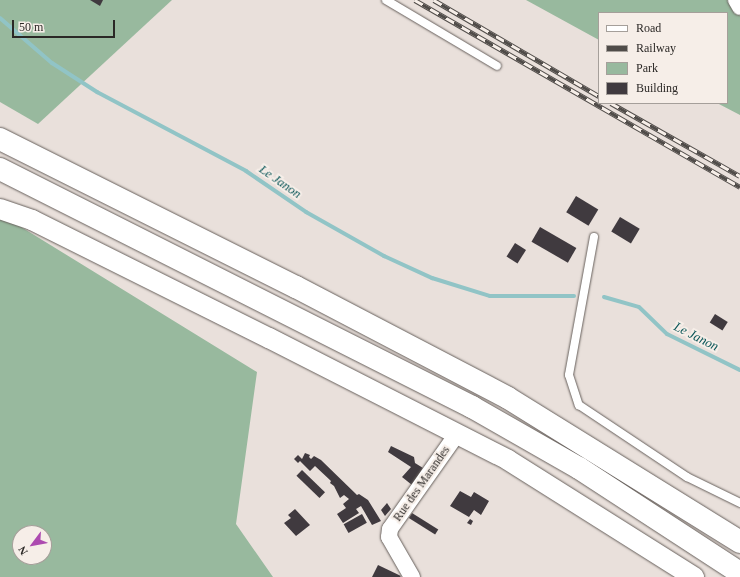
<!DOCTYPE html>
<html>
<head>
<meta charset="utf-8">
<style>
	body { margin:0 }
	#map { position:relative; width:740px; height:577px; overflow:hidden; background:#e9e0db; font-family:"Times New Roman",serif }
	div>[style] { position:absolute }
	.green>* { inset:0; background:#98b99e }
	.stream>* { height:4px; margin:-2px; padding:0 2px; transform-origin:2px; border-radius:2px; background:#91c4c6 }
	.building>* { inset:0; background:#403a3f; transform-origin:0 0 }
	.roads { filter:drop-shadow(0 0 1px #67605c) drop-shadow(0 0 1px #67605c) }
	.service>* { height:8px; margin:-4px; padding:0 4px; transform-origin:4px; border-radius:4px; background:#fff }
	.minor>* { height:16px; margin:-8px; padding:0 8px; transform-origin:8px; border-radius:8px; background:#fff }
	.tertiary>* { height:20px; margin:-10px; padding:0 10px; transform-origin:10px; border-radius:10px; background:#fff }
	.trunk>* { height:22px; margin:-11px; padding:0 11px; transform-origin:11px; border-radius:11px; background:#fff }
	.rail>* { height:4.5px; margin-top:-2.25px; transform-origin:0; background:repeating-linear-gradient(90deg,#f6eee8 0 9px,#504c49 0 18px); box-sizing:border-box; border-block:1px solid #504c49 }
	span { translate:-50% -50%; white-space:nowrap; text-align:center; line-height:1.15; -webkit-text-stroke:4px #f6eee8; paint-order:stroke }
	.street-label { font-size:12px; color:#2b2826 }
	.water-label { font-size:13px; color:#0c5759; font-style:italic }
	.legend { position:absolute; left:598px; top:12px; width:130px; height:92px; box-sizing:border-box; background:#f6eee8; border:1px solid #a59f9a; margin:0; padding:5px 7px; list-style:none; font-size:12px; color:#2b2826 }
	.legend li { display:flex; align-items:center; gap:8px; height:20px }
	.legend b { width:20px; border:1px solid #a59f9a }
	.north { position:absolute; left:12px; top:525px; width:40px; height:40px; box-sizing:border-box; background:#f6eee8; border:1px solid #a59f9a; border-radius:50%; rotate:238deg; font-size:11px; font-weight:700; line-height:16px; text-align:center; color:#2b2826 }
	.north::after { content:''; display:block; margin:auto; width:14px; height:18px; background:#ad4ab0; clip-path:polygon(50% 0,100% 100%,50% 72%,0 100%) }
	.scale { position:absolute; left:12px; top:20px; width:103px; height:18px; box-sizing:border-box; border:2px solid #2b2826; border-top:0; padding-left:5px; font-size:12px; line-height:14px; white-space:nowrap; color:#2b2826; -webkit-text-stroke:3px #f6eee8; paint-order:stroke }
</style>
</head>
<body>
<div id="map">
	<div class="green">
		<i style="clip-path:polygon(0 0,172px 0,38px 124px,0 102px)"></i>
		<i style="clip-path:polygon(526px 0,740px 0,740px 115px,717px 103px,727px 103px,727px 13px,599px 13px,599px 40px)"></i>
		<i style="clip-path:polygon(evenodd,0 214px,257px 372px,236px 524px,273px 577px,0 577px,0 214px,20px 533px,44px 533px,44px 557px,20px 557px,20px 533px)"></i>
	</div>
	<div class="stream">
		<i style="left:0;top:18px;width:69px;rotate:40.9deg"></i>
		<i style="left:52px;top:63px;width:54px;rotate:32.8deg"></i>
		<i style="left:97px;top:92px;width:169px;rotate:27.9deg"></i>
		<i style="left:246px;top:171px;width:73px;rotate:34.3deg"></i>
		<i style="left:306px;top:212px;width:90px;rotate:29.4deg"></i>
		<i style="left:384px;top:256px;width:53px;rotate:24.6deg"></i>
		<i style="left:432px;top:278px;width:61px;rotate:17.2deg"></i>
		<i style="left:490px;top:296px;width:84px"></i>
		<i style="left:604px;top:297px;width:36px;rotate:16deg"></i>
		<i style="left:639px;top:307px;width:39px;rotate:44deg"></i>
		<i style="left:667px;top:334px;width:81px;rotate:26.3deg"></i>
	</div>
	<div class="building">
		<i style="clip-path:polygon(90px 0,103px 0,100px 6px)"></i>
		<i style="left:576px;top:196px;width:26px;height:19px;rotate:31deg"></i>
		<i style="left:620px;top:217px;width:23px;height:17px;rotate:31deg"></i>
		<i style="left:540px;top:227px;width:42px;height:17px;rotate:30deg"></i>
		<i style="left:515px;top:243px;width:13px;height:16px;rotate:32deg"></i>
		<i style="left:715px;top:314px;width:15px;height:10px;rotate:32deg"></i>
		<i style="clip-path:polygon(391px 446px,414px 457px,415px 463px,423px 468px,412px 485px,402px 477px,411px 467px,388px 452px)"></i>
		<i style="clip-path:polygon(305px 453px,310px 455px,309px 457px,311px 459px,314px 456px,321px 460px,357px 495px,359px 494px,368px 500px,381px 521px,372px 525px,361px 506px,356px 509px,359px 513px,343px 523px,337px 514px,346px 508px,343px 504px,349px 499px,344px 495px,340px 498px,334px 486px,330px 483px,331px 481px,315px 466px,310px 471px,300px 461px,298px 463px,294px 459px,298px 455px,302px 459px)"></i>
		<i style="left:302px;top:470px;width:32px;height:8px;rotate:44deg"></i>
		<i style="clip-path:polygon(460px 491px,471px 497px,474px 492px,489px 501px,481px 515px,474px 510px,469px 517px,450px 506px)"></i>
		<i style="clip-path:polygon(387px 503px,391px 509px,385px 516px,381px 510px)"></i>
		<i style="clip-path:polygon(295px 509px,310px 525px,296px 536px,284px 523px,291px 518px,288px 515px)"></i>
		<i style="left:412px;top:513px;width:31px;height:6px;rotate:32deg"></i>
		<i style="left:362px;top:514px;width:10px;height:21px;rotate:61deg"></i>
		<i style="clip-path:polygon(470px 519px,473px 521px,471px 525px,467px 523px)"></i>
		<i style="clip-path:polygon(378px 565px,401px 576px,400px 577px,372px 577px)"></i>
	</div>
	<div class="roads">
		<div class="service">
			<i style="left:386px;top:0;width:129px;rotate:30.7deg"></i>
			<i style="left:594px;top:237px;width:140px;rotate:100.3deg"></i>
			<i style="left:569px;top:375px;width:32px;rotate:72deg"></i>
			<i style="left:579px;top:405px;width:130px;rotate:33.7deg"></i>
			<i style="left:687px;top:477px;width:59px;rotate:26.1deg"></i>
		</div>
		<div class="minor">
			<i style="left:736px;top:0;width:8px;rotate:60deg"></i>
			<i style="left:412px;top:577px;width:46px;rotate:-119.9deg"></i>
			<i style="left:389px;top:537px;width:8px;rotate:-83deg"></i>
			<i style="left:390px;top:529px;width:116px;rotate:-54.8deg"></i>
		</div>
		<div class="tertiary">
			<i style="left:0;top:209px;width:34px;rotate:19deg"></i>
			<i style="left:32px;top:220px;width:265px;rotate:26.5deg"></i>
			<i style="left:269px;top:338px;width:268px;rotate:27deg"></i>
			<i style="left:508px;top:460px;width:220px;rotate:32.2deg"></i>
		</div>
		<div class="trunk">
			<i style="left:0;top:139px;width:331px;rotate:26.6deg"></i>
			<i style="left:296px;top:287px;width:239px;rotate:27.6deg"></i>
			<i style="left:508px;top:398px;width:273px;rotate:31.8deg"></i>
			<i style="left:0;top:169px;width:529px;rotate:26.76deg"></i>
			<i style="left:472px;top:407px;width:123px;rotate:29.7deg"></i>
			<i style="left:579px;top:468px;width:192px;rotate:33.1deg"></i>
		</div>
	</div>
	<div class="rail">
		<i style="left:415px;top:0;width:375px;rotate:29.9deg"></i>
		<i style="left:434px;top:0;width:191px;rotate:30.2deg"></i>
		<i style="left:611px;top:103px;width:148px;rotate:29.5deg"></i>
	</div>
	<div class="street-label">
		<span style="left:422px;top:484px;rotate:-55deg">Rue des Marandes</span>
	</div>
	<div class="water-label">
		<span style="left:280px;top:182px;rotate:35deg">Le Janon</span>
		<span style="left:696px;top:337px;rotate:27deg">Le Janon</span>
	</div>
	<ul class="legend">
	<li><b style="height:5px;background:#fff"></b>Road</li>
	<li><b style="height:5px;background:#504c49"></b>Railway</li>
	<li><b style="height:11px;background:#98b99e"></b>Park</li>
	<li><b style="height:11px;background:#403a3f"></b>Building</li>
	</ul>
	<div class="north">N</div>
	<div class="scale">50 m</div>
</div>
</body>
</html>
